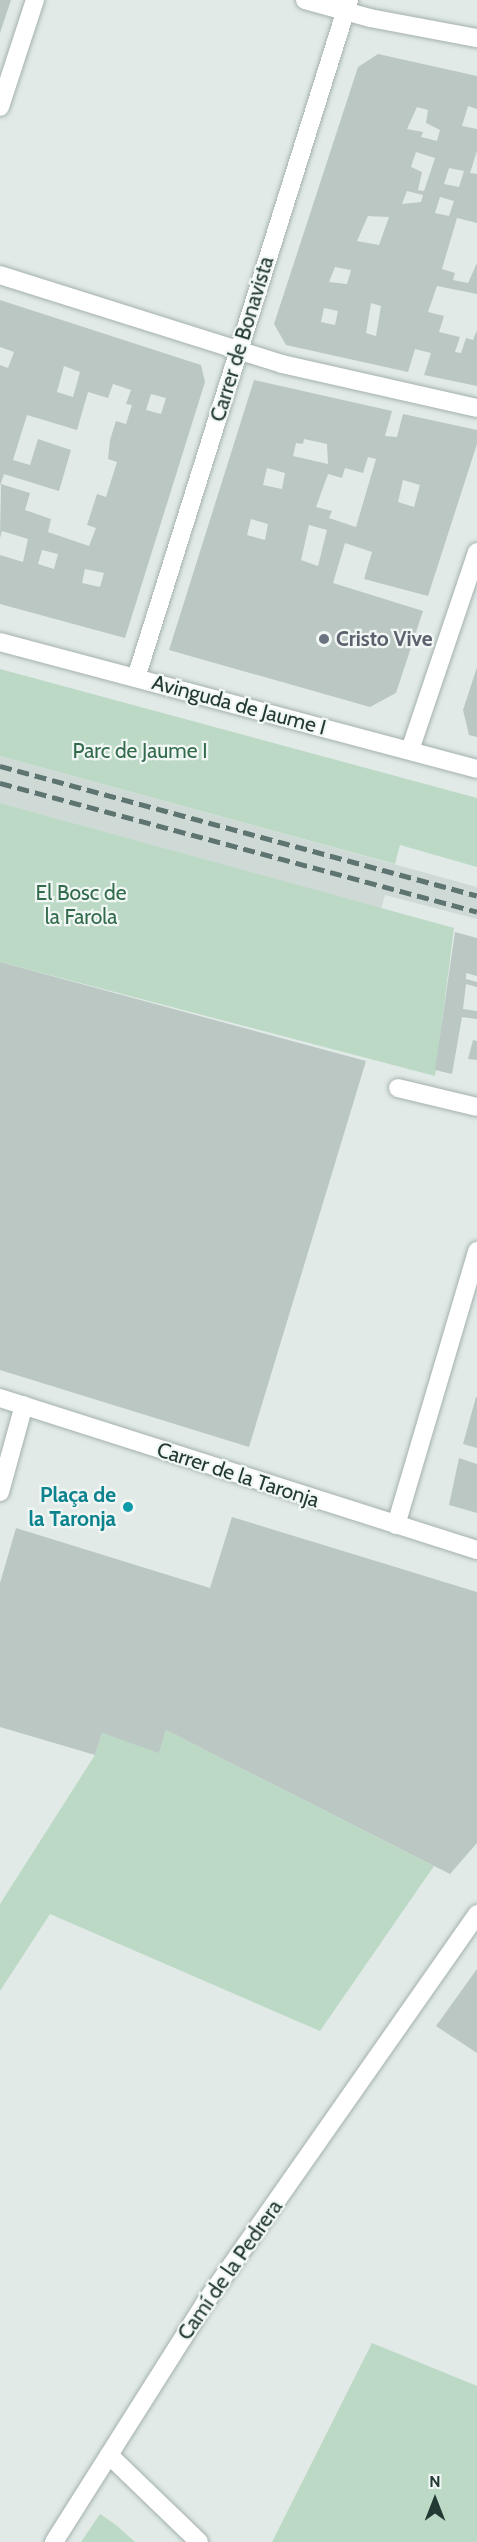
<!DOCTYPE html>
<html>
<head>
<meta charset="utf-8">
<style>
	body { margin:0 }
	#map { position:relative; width:477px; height:2542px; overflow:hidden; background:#e1eae7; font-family:Cabin,sans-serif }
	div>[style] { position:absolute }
	.built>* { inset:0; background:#cfdad6 }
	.green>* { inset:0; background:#bcd9c6 }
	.building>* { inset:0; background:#bac7c3 }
	.roads { filter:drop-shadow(0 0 2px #a4b1ae) drop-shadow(0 0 2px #a4b1ae) }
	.minor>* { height:18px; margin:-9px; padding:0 9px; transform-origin:9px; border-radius:9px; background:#fff }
	.rail>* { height:4.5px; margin-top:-2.25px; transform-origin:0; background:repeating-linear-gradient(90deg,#5e7470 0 12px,transparent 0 18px) }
	.dots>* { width:16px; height:16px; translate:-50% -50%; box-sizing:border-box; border:3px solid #f1f7f4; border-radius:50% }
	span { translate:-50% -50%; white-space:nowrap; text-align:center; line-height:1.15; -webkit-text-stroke:4.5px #f1f7f4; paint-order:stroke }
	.street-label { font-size:21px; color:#233934 }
	.worship-label { font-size:21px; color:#5b616d; font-weight:700 }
	.left { translate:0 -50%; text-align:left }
	.park-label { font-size:21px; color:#326b4c }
	.culture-label { font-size:21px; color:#0d838f; font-weight:700 }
	.right { translate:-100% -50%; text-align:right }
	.north { position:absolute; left:405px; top:2470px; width:60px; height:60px; -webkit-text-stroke:4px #f1f7f4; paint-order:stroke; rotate:0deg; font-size:16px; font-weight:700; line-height:24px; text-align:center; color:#233934 }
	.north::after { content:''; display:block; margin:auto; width:21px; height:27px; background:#233934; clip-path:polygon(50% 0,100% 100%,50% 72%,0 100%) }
</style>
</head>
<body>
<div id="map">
	<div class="built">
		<i style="clip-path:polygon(0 756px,477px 887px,477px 919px,385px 895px,381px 909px,0 803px)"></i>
	</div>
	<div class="green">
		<i style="clip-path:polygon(0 669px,477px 798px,477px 867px,400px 845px,395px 864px,0 756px)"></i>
		<i style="clip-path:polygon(0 803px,454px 928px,435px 1076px,0 962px)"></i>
		<i style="clip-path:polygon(166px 1730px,434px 1866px,320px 2031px,50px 1914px,0 1991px,0 1904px,95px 1755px,102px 1733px,159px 1752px)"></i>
		<i style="clip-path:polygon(372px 2343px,477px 2386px,477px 2542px,272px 2542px)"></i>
		<i style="clip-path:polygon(100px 2514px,116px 2525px,135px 2542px,81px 2542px)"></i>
	</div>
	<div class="building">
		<i style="clip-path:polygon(0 0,11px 0,0 33px)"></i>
		<i style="clip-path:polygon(evenodd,378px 54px,477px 76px,477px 109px,468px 106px,462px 126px,477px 129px,477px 151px,470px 173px,477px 174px,477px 223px,457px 218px,442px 269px,455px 273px,453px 280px,468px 283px,477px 263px,477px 294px,437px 286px,428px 312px,444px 316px,439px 332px,460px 337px,455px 352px,461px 353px,466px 338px,473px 340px,477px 330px,477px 386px,424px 375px,431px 353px,415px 349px,408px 372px,286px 345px,274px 324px,358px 67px,378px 54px,417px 107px,428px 110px,426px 123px,440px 130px,437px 141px,421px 137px,423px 132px,407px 129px,417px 107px,378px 54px,416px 152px,435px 158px,424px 191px,418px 190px,422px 172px,411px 167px,416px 152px,378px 54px,449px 168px,464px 171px,459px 187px,444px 184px,449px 168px,378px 54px,407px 191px,423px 195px,421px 202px,402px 204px,407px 191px,378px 54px,440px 197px,454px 201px,449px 216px,435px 213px,440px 197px,378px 54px,368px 216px,389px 217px,379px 245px,357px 241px,368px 216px,378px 54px,335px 267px,351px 270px,347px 284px,329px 282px,335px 267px,378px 54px,371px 303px,381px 306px,376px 336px,366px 333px,371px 303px,378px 54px,324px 308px,338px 311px,335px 325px,321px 322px,324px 308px)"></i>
		<i style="clip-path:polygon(evenodd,0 300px,201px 365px,205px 382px,125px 638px,0 604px,0 555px,23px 562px,28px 539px,2px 531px,0 538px,1px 484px,30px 493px,25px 510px,51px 519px,48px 532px,89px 546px,96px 528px,87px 525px,97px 494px,106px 497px,117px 462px,108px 459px,110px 440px,116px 421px,126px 424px,132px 405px,126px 404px,131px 390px,113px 384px,108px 398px,88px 392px,77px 430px,27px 415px,13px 460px,30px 465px,38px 439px,71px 450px,59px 491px,4px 474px,0 486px,0 365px,8px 368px,14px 352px,0 347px,0 300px,64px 366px,80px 372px,73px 397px,57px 392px,64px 366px,0 300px,151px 394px,166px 398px,161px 414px,146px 410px,151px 394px,0 300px,42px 550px,58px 554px,54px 569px,38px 564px,42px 550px,0 300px,85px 569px,104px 573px,100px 587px,82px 583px,85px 569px)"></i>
		<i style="clip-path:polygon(evenodd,254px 380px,392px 411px,385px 436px,397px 437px,403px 414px,477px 430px,477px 444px,428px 596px,364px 579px,372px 552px,345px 543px,333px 583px,423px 611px,396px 693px,370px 707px,169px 650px,254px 380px,304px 439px,327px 444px,328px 464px,293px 456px,296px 443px,303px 444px,304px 439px,254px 380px,368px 457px,376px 459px,356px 527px,329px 518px,332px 511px,316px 507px,328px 474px,342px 478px,345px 468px,363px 473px,368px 457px,254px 380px,267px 468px,285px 473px,282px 489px,263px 485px,267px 468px,254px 380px,403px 480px,420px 485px,414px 507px,398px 502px,403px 480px,254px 380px,251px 519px,268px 524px,265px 540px,247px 535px,251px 519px,254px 380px,309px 525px,327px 530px,318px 566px,301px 560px,309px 525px)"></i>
		<i style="clip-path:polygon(477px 667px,477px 737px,469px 735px,463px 710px)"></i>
		<i style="clip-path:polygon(455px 932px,477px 938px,477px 976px,466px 973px,466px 979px,477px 982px,477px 987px,466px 984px,463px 1009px,477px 1011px,477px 1019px,462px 1017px,452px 1074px,435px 1070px)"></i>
		<i style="clip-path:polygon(0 962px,366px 1061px,249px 1447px,0 1370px)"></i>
		<i style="clip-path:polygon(473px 1040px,477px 1041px,477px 1060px,468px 1059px)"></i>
		<i style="clip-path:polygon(476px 1397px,477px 1397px,477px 1448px,463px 1444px)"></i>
		<i style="clip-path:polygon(459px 1458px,477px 1464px,477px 1513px,449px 1505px)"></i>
		<i style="clip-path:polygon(232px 1517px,477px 1592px,477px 1843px,450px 1874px,166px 1730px,159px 1753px,102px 1733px,95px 1755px,0 1727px,0 1583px,16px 1528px,210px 1588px)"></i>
		<i style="clip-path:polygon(477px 1969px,477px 2053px,436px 2026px)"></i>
	</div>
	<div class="roads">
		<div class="minor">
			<i style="left:305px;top:0;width:67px;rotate:15.5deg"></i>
			<i style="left:370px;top:18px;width:109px;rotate:10.6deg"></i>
			<i style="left:0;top:107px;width:113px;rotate:-71.9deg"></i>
			<i style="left:0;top:275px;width:296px;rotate:17.5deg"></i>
			<i style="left:282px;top:364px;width:200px;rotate:12.7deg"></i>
			<i style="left:0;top:642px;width:494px;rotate:14.9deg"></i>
			<i style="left:136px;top:678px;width:711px;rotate:-72.56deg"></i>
			<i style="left:410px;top:750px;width:209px;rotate:-71.3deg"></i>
			<i style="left:398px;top:1088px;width:81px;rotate:13.5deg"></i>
			<i style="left:0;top:1398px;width:501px;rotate:17.67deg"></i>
			<i style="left:0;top:1492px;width:90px;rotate:-74.6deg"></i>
			<i style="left:396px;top:1525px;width:286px;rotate:-73.5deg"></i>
			<i style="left:109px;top:2455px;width:125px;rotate:44deg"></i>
			<i style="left:54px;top:2542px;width:283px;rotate:-57.7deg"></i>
			<i style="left:205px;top:2303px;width:475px;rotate:-55deg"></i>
		</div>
	</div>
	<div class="rail">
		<i style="left:0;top:766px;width:494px;rotate:15.2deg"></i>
		<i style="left:0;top:783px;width:494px;rotate:15.1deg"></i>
	</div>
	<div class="dots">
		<i style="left:324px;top:639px;background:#6b7280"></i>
		<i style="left:128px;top:1507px;background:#0f9aa8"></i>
	</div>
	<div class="street-label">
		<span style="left:242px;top:339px;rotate:-73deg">Carrer de Bonavista</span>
		<span style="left:239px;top:705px;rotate:15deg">Avinguda de Jaume I</span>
		<span style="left:238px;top:1475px;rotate:18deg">Carrer de la Taronja</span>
		<span style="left:230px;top:2270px;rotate:-55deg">Camí de la Pedrera</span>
	</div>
	<div class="worship-label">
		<span class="left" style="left:336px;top:639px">Cristo Vive</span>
	</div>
	<div class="park-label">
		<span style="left:140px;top:751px">Parc de Jaume I</span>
		<span style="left:81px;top:905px">El Bosc de<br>la Farola</span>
	</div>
	<div class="culture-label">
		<span class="right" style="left:116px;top:1507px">Plaça de<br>la Taronja</span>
	</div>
	<div class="north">N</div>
</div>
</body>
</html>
